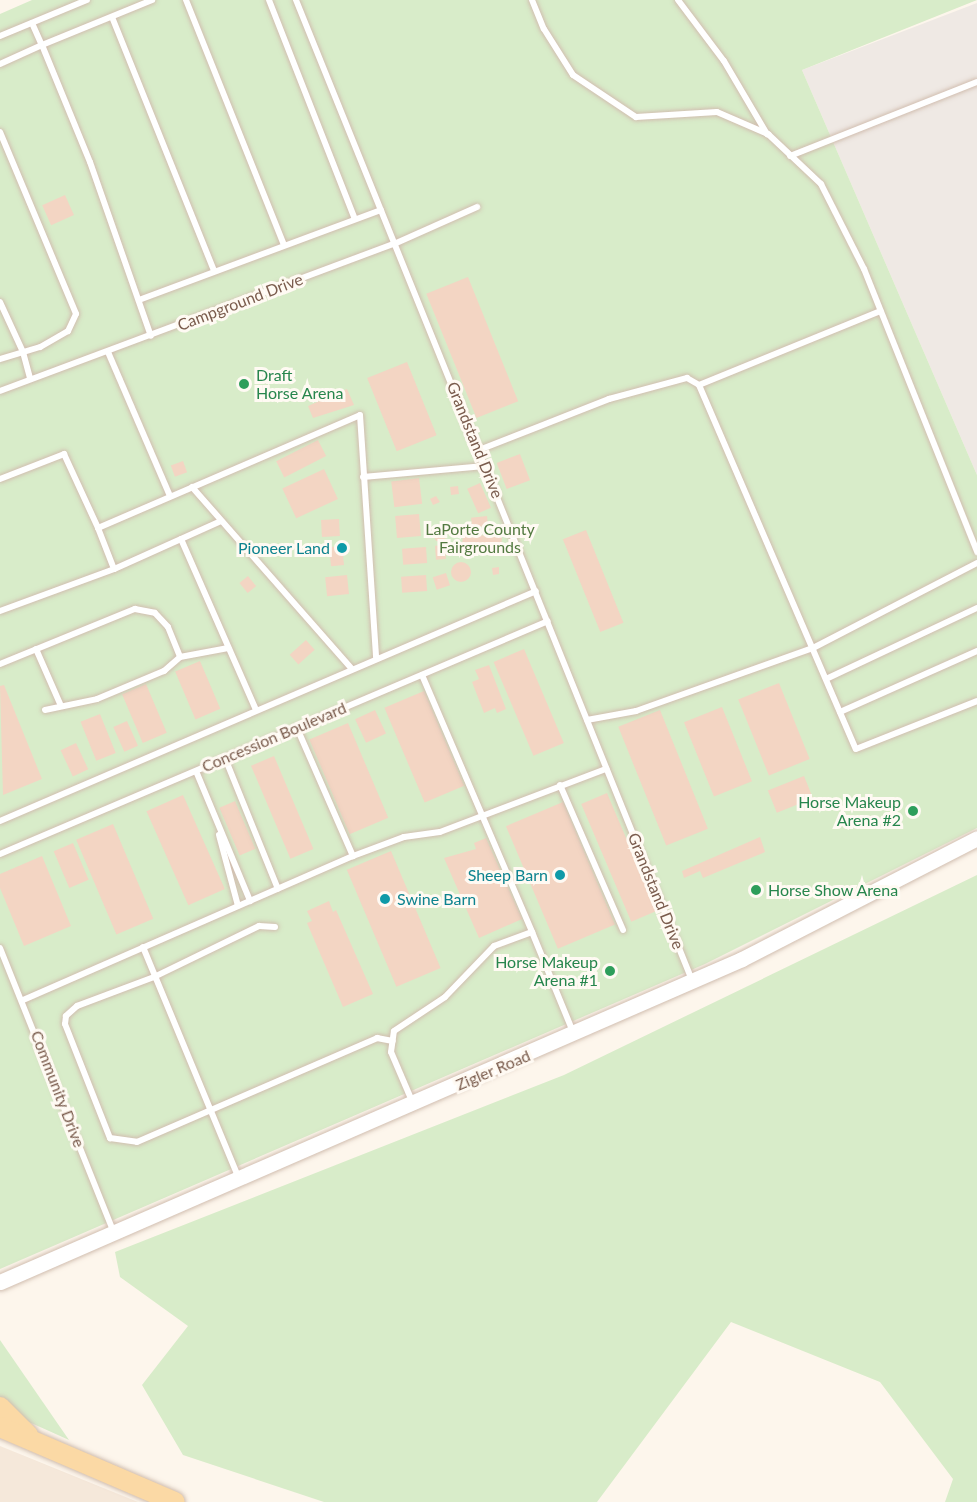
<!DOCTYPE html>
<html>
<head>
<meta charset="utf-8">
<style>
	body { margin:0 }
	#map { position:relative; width:977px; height:1502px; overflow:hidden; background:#fdf6ec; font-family:Lato,sans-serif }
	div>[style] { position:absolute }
	.residential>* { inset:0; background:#f5e8da }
	.industrial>* { inset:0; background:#efe9e4 }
	.green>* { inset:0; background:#d8ecc9 }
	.building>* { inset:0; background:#f3d5c3; transform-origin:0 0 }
	.round { border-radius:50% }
	.roads { filter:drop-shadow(0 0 2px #d1beb0) drop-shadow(0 0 2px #d1beb0) }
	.service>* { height:6px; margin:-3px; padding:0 3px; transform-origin:3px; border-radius:3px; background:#fff }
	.tertiary>* { height:15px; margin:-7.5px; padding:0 7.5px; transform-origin:7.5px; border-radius:7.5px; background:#fff }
	.primary>* { height:20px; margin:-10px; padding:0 10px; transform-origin:10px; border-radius:10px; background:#fbd9a5 }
	.dots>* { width:16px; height:16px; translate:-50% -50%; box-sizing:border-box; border:3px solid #fffaf3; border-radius:50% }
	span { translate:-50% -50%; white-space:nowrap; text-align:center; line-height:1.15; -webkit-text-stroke:6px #fffaf3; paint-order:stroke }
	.street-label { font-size:16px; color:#7a5c4d }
	.leisure-label { font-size:16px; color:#27864d }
	.left { translate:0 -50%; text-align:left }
	.right { translate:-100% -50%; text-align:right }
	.park-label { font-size:16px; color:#537a41 }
	.culture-label { font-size:16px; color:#0d838f }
</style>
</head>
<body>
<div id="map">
	<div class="residential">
		<i style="clip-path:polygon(0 1446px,138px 1502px,0 1502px)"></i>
	</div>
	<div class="industrial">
		<i style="clip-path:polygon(977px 3px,977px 475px,802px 70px)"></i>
	</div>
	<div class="green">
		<i style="clip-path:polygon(32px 0,977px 0,802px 70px,977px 475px,977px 828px,705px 964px,0 1269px,0 14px)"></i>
		<i style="clip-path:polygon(977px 875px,977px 1502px,945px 1502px,953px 1479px,880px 1382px,731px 1322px,597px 1502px,324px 1502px,183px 1455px,142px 1385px,188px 1326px,120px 1277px,115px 1252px,564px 1075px)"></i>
		<i style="clip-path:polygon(0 1340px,69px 1440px,0 1409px)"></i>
	</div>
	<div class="building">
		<i style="left:65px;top:195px;width:22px;height:25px;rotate:66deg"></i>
		<i style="left:468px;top:277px;width:134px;height:45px;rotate:68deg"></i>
		<i style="left:407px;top:362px;width:79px;height:43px;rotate:68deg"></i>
		<i style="clip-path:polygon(347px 389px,354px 405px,313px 418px,308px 406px)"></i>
		<i style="left:318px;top:440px;width:18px;height:47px;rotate:63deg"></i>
		<i style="left:520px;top:454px;width:28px;height:25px;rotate:69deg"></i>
		<i style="left:183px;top:461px;width:12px;height:13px;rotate:70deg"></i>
		<i style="left:324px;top:469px;width:33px;height:46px;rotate:65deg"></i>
		<i style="left:419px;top:478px;width:26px;height:28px;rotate:83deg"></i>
		<i style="left:480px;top:483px;width:27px;height:14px;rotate:66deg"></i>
		<i style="left:458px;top:486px;width:8px;height:8px;rotate:83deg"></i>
		<i style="clip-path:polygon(436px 496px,440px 502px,433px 505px,430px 499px)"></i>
		<i style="left:419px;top:514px;width:22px;height:24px;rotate:85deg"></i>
		<i style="left:487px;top:516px;width:10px;height:16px;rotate:84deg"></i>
		<i style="left:339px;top:519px;width:17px;height:18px;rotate:87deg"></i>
		<i style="left:586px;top:530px;width:100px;height:25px;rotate:68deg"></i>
		<i class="round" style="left:434px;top:530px;width:12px;height:12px"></i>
		<i style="left:463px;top:534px;width:39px;height:16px;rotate:4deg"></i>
		<i style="left:445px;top:545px;width:14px;height:10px;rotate:86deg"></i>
		<i style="left:342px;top:546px;width:19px;height:13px;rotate:84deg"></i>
		<i style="left:426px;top:547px;width:16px;height:24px;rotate:86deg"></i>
		<i class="round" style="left:451px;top:562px;width:20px;height:20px"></i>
		<i style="clip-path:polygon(499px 567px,499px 574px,493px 575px,492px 568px)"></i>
		<i style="left:446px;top:573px;width:13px;height:14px;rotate:72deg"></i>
		<i style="left:347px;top:575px;width:19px;height:22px;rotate:84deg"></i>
		<i style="left:426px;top:575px;width:16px;height:25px;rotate:86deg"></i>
		<i style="left:248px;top:576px;width:13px;height:11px;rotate:51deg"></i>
		<i style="left:306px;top:640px;width:13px;height:22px;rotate:48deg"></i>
		<i style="left:524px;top:649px;width:102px;height:33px;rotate:67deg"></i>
		<i style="left:200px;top:661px;width:52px;height:27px;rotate:67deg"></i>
		<i style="clip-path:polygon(489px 665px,506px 709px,497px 713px,495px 708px,484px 713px,472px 682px,479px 679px,475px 670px)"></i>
		<i style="left:779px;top:683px;width:82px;height:44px;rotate:68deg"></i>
		<i style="left:146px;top:684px;width:53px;height:26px;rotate:67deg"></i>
		<i style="clip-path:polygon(4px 685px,42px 779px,3px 795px,0 686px)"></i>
		<i style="left:424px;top:691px;width:103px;height:43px;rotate:67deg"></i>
		<i style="left:722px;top:707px;width:80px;height:41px;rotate:68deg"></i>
		<i style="left:375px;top:710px;width:26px;height:22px;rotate:65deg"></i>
		<i style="left:660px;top:710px;width:128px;height:45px;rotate:68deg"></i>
		<i style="left:100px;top:714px;width:42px;height:21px;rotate:68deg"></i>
		<i style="left:127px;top:721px;width:27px;height:15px;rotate:66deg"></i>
		<i style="left:348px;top:723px;width:103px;height:42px;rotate:67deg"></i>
		<i style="left:76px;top:743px;width:29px;height:17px;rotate:65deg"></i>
		<i style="left:274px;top:756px;width:101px;height:25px;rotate:67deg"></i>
		<i style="left:804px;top:776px;width:24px;height:39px;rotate:68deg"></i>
		<i style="left:607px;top:793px;width:128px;height:28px;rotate:67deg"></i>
		<i style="left:183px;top:795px;width:103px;height:40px;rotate:66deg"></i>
		<i style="left:235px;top:801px;width:52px;height:17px;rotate:67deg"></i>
		<i style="left:563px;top:802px;width:133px;height:62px;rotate:67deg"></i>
		<i style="left:113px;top:824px;width:103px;height:40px;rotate:67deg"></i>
		<i style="clip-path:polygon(760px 837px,765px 852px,703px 878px,700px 871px,684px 878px,682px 871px)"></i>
		<i style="clip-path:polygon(486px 838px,522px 919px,479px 938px,444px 858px,476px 849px,474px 843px)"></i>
		<i style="left:73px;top:843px;width:40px;height:21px;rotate:67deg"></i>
		<i style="left:391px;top:851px;width:127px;height:48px;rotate:67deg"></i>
		<i style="clip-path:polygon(42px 856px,71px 926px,24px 946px,0 888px,0 874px)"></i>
		<i style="clip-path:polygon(329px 901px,333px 912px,336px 910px,373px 994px,343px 1007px,307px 923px,312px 921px,307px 911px)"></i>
	</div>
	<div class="roads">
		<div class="service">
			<i style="left:186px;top:0;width:264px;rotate:68.2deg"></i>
			<i style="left:269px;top:0;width:233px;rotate:68.6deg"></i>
			<i style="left:296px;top:0;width:1057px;rotate:68deg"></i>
			<i style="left:532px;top:0;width:31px;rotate:68deg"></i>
			<i style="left:544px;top:29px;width:54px;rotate:57.8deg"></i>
			<i style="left:573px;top:75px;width:76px;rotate:33.7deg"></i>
			<i style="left:636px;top:117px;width:81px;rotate:-3.5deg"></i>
			<i style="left:717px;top:112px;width:56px;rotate:23.3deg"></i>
			<i style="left:768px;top:134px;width:73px;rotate:43.3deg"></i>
			<i style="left:821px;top:184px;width:95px;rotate:63.2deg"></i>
			<i style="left:864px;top:269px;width:305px;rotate:68.2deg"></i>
			<i style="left:678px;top:0;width:76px;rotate:53deg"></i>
			<i style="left:724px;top:61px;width:85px;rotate:59.5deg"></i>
			<i style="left:112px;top:17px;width:274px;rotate:68.1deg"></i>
			<i style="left:32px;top:23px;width:24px;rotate:66deg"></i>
			<i style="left:42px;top:45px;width:119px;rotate:-22.2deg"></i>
			<i style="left:0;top:36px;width:94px;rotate:-22.5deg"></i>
			<i style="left:0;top:64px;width:46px;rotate:-24.3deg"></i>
			<i style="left:42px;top:45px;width:126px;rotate:67.7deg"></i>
			<i style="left:90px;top:162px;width:184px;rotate:70.7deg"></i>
			<i style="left:0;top:132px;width:197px;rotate:67.3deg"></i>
			<i style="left:76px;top:314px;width:19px;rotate:115deg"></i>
			<i style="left:68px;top:331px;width:32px;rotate:150deg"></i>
			<i style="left:40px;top:347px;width:42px;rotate:163.3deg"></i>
			<i style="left:790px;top:156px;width:201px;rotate:-21.6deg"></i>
			<i style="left:139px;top:300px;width:258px;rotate:-20.4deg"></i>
			<i style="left:0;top:302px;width:55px;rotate:65.3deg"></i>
			<i style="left:23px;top:352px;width:28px;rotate:75deg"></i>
			<i style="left:108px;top:352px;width:157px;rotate:66.7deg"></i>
			<i style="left:699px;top:385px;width:396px;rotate:66.7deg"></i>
			<i style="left:856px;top:749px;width:130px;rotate:-21.6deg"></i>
			<i style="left:0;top:391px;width:421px;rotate:-20.5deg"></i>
			<i style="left:394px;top:244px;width:91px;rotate:-24deg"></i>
			<i style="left:479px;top:450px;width:140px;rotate:-21.4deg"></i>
			<i style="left:609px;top:399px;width:81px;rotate:-15.1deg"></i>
			<i style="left:687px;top:378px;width:14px;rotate:30deg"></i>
			<i style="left:699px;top:385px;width:196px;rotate:-22.2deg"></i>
			<i style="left:363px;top:477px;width:122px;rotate:-5.2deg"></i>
			<i style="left:0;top:479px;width:69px;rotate:-21.3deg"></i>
			<i style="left:64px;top:454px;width:81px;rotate:65.3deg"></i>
			<i style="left:192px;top:487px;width:241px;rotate:48.7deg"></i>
			<i style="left:221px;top:521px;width:117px;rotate:155.8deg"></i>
			<i style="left:114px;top:569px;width:44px;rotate:-111.3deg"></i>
			<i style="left:98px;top:528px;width:285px;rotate:-23.3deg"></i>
			<i style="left:360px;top:415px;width:244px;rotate:86.2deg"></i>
			<i style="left:181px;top:539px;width:187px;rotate:66.3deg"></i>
			<i style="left:0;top:611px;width:121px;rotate:-20.2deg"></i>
			<i style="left:36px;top:649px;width:62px;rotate:66.3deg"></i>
			<i style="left:0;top:664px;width:146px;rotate:-22.2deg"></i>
			<i style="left:135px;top:609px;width:20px;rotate:11deg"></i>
			<i style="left:155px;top:613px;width:19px;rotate:47deg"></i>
			<i style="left:168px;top:627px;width:32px;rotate:68deg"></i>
			<i style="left:180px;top:657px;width:49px;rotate:-10.6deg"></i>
			<i style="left:422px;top:675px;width:280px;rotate:66.8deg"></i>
			<i style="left:826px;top:679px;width:167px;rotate:-25.2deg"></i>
			<i style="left:45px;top:710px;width:53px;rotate:-11.9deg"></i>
			<i style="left:97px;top:699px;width:73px;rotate:-22.7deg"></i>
			<i style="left:164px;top:671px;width:21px;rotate:-41deg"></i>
			<i style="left:840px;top:712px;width:150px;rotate:-24deg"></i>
			<i style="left:587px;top:720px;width:50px;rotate:-10.4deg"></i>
			<i style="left:636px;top:711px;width:188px;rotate:-19.6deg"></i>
			<i style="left:813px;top:648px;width:185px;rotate:-27.4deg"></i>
			<i style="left:297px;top:728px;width:140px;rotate:66.4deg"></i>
			<i style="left:225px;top:758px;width:141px;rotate:68deg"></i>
			<i style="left:196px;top:771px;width:141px;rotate:67.4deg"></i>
			<i style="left:560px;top:785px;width:158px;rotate:66.5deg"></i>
			<i style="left:0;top:821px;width:583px;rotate:-23.22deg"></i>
			<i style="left:219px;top:835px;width:73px;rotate:75deg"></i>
			<i style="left:0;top:854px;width:595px;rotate:-23.03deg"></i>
			<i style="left:275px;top:927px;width:16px;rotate:-176deg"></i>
			<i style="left:259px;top:926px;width:117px;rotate:154.1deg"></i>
			<i style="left:154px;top:977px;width:82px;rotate:159.4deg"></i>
			<i style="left:77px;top:1006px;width:15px;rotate:138deg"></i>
			<i style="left:66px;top:1016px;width:8px;rotate:97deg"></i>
			<i style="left:65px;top:1024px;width:123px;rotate:68.5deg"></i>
			<i style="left:110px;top:1138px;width:27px;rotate:8deg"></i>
			<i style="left:137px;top:1142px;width:262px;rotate:-23.4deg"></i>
			<i style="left:377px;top:1038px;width:16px;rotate:11deg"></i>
			<i style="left:143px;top:947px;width:248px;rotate:67.5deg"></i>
			<i style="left:0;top:948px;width:304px;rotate:68.2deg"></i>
			<i style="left:23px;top:1000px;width:360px;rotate:-23.6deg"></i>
			<i style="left:353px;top:856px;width:54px;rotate:-20.4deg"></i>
			<i style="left:404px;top:837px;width:36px;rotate:-8deg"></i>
			<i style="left:440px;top:832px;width:178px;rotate:-20.8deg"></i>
			<i style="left:412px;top:1101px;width:53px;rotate:-113.2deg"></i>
			<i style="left:391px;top:1052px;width:21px;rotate:-82deg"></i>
			<i style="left:394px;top:1031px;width:61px;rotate:-33.7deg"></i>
			<i style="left:445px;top:997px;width:71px;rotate:-46.1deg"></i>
			<i style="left:494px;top:946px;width:40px;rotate:-20.2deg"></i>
			<i style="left:532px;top:932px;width:108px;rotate:67.7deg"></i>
		</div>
		<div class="tertiary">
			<i style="left:0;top:1282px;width:809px;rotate:-23.52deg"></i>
			<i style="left:742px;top:959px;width:264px;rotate:-27.2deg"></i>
		</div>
		<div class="primary">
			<i style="left:0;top:1407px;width:40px;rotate:45deg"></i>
			<i style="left:0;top:1427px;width:190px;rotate:23.2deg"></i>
		</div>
	</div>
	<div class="dots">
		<i style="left:244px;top:384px;background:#2e9e5b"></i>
		<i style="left:342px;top:548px;background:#0f9aa8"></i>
		<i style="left:913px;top:811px;background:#2e9e5b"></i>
		<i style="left:560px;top:875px;background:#0f9aa8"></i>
		<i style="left:756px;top:890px;background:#2e9e5b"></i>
		<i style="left:385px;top:899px;background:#0f9aa8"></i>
		<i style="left:610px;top:971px;background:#2e9e5b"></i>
	</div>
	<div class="street-label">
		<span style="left:240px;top:302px;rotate:-21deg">Campground Drive</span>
		<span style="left:475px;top:440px;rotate:68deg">Grandstand Drive</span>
		<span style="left:274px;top:737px;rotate:-23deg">Concession Boulevard</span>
		<span style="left:656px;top:891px;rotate:68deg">Grandstand Drive</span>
		<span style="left:493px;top:1070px;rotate:-23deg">Zigler Road</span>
		<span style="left:58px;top:1089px;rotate:69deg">Community Drive</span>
	</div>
	<div class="leisure-label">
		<span class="left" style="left:256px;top:384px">Draft<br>Horse Arena</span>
		<span class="right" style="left:901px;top:811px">Horse Makeup<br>Arena #2</span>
		<span class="left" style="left:768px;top:890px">Horse Show Arena</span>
		<span class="right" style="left:598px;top:971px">Horse Makeup<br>Arena #1</span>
	</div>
	<div class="park-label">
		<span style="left:480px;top:538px">LaPorte County<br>Fairgrounds</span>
	</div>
	<div class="culture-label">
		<span class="right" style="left:330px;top:548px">Pioneer Land</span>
		<span class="right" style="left:548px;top:875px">Sheep Barn</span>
		<span class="left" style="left:397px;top:899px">Swine Barn</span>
	</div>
</div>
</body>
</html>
